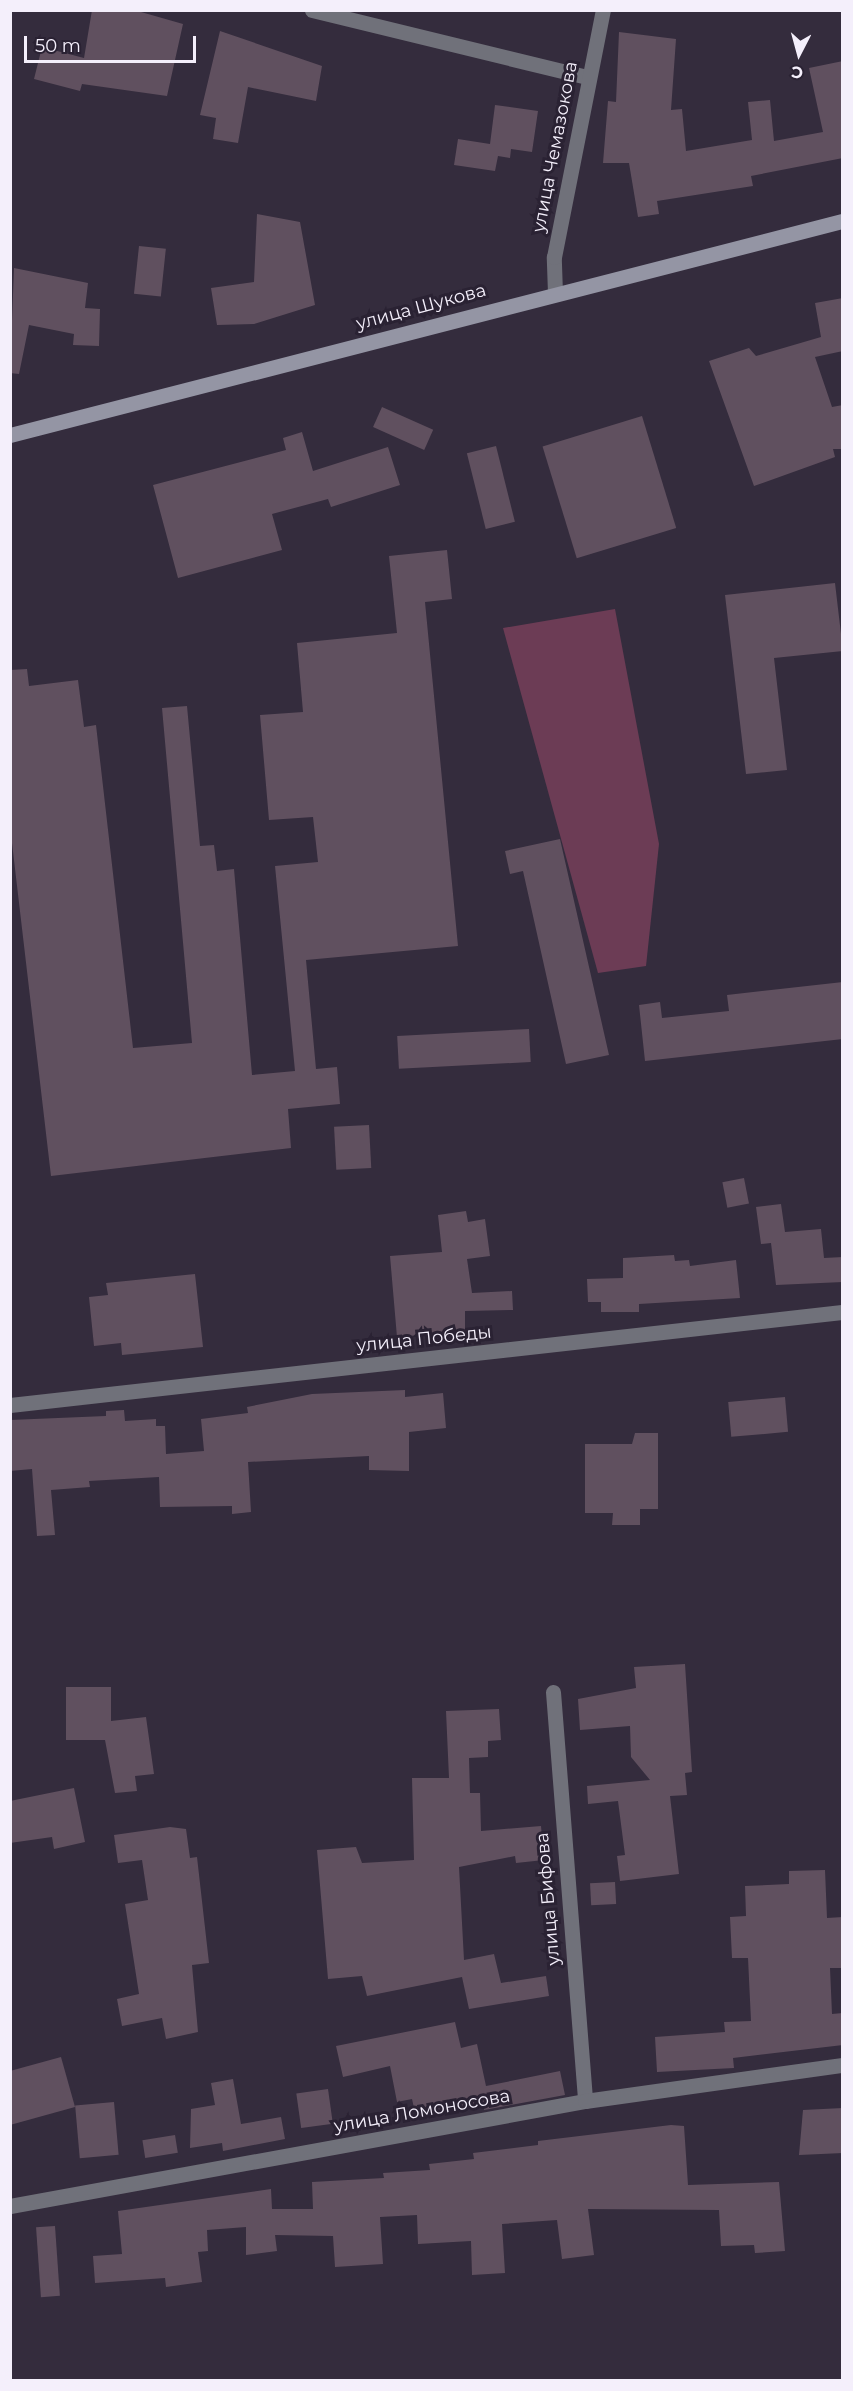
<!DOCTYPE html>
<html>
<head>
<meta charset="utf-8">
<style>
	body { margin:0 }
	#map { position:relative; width:853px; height:2391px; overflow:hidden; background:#342c3d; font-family:Montserrat,sans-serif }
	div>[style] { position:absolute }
	.green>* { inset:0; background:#6c3c55 }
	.building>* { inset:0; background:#60505f; transform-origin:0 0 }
	.street>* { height:15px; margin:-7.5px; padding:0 7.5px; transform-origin:7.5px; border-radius:7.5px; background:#70717a }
	.secondary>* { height:15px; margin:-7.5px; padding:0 7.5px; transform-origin:7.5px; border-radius:7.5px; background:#9495a4 }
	span { translate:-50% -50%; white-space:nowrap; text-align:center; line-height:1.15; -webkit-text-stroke:6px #2a2233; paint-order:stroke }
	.street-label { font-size:18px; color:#f4effb }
	.frame { position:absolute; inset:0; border:12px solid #f4effb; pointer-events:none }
	.north { position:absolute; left:769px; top:24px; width:60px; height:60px; -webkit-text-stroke:4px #2a2233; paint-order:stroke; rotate:186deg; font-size:16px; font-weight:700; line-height:24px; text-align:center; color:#f4effb }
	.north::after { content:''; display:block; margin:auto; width:21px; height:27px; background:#f4effb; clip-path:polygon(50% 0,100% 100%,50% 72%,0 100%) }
	.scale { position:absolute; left:24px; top:36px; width:172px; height:27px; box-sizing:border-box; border:3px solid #f4effb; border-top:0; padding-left:8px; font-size:18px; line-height:21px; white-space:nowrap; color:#f4effb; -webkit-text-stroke:4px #2a2233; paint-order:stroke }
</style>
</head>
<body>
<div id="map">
	<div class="green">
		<i style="clip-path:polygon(615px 609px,659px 844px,646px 966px,598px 973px,503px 628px)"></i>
	</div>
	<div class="building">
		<i style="clip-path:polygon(92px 10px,134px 10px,183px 24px,167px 96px,82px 84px,80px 91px,34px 79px,42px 47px,84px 58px)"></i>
		<i style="clip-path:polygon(220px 31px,322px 66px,316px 101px,248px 87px,238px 143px,213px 139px,216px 118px,200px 115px)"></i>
		<i style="clip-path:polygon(619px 32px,676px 39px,671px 110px,682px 109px,686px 151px,752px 140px,748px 102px,770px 100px,774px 141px,823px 132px,809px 68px,843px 61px,843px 158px,751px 176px,753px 186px,657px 201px,659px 214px,638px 217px,629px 163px,603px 163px,608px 101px,616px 102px)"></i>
		<i style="clip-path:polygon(495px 105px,538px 111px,532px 152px,511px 149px,510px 158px,498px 156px,495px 171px,454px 165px,458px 139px,490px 144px)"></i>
		<i style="clip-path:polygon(257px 214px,300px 222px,315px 305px,254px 324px,217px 325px,211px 288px,254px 282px)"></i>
		<i style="left:139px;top:246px;width:27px;height:48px;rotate:6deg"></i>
		<i style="clip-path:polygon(14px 268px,88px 283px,85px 308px,100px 309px,99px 346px,73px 345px,74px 334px,29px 325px,19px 374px,10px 373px)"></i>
		<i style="clip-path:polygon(843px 298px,843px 351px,815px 357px,832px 407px,843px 405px,843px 449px,833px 449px,835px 457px,754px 486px,709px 361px,749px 348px,756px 356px,821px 337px,815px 303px)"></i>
		<i style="left:382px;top:407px;width:56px;height:22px;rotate:24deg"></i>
		<i style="left:642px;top:416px;width:117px;height:104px;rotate:73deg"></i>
		<i style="clip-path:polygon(302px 432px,313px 471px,388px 447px,400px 485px,331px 507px,328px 499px,272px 514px,282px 550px,178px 578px,153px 485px,286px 450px,283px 438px)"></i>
		<i style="left:496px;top:446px;width:78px;height:30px;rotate:76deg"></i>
		<i style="clip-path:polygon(447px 550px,452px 599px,425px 602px,458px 946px,306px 960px,316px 1069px,337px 1067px,340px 1104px,288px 1109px,291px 1148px,51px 1176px,10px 826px,10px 670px,27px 669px,29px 686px,78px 680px,84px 727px,96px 725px,133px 1048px,192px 1043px,162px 708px,187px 706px,200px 846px,214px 845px,217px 871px,234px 869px,252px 1075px,295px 1071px,275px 866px,318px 862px,313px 817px,269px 820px,260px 715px,303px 712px,297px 643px,397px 633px,389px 556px)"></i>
		<i style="clip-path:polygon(835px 583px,843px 651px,774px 658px,787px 770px,746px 774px,725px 595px)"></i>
		<i style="clip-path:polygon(560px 839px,609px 1055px,566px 1064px,523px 871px,510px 874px,505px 851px)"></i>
		<i style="clip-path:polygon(843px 982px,843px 1039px,645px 1061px,639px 1005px,660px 1002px,662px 1018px,729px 1011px,727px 995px)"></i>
		<i style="left:529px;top:1029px;width:33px;height:132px;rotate:87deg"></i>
		<i style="left:369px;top:1125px;width:43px;height:35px;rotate:87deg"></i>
		<i style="left:744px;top:1178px;width:26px;height:22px;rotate:79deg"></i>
		<i style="clip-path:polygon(781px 1204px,785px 1232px,821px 1229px,824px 1258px,843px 1257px,843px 1282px,776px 1285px,771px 1243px,761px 1244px,756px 1207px)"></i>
		<i style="clip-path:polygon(466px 1211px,468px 1222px,485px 1219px,490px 1256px,467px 1259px,472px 1293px,512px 1291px,513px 1310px,465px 1311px,465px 1331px,397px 1337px,390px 1256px,442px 1252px,438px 1215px)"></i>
		<i style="clip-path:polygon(674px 1255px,675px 1261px,689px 1260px,690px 1266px,736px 1260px,740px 1298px,639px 1304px,639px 1312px,601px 1312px,601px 1302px,588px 1302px,587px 1279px,623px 1278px,623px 1258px)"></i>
		<i style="clip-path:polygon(195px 1274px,203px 1347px,122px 1355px,121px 1343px,94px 1346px,89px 1297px,108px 1295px,106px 1283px)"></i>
		<i style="clip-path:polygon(405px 1390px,405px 1397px,443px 1393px,446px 1428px,409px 1432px,409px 1471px,369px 1470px,369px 1456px,248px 1462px,251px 1512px,232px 1514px,232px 1506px,160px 1507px,159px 1477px,89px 1481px,90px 1487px,51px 1490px,55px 1535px,37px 1536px,32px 1469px,10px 1471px,10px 1420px,106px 1416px,106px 1411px,124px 1410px,125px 1421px,156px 1419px,156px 1426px,165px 1426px,166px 1454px,204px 1451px,201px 1419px,248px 1413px,247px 1407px,312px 1394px)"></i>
		<i style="left:785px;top:1397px;width:35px;height:57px;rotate:85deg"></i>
		<i style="clip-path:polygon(635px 1433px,658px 1433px,658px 1509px,640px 1509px,640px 1525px,612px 1525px,613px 1513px,585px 1513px,585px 1444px,632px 1444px)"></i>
		<i style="clip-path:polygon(685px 1664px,692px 1772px,685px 1773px,687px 1795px,670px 1796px,679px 1874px,620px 1881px,617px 1856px,625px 1855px,618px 1801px,588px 1804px,587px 1786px,650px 1780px,631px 1757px,630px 1726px,580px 1730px,578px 1699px,636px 1688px,634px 1667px)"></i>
		<i style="clip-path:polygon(66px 1687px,111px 1687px,111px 1721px,146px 1717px,154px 1774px,135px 1776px,137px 1791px,115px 1793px,105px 1740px,66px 1740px)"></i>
		<i style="clip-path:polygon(499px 1709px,501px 1740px,488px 1741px,488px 1757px,469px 1758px,470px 1793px,480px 1793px,481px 1831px,541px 1826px,544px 1860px,516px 1863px,515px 1856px,459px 1867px,464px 1960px,494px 1954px,501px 1983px,546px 1976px,549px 1996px,469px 2009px,462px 1977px,367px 1996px,362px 1976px,328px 1979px,317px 1850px,356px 1847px,362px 1863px,414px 1860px,412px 1778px,449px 1778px,446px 1711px)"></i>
		<i style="clip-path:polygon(74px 1788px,85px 1842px,54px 1849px,52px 1837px,10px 1843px,10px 1801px)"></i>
		<i style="clip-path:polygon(170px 1827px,186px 1829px,190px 1858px,197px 1857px,209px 1963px,192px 1965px,198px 2032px,166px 2039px,162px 2018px,122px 2026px,117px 1999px,139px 1994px,125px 1904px,148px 1900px,142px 1860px,118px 1863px,114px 1835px)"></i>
		<i style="clip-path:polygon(825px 1870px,827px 1918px,843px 1917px,843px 1968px,830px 1968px,832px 2014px,843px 2013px,843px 2045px,733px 2058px,734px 2068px,657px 2072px,655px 2037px,725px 2032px,724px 2022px,751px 2021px,748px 1958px,732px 1958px,730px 1917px,746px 1916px,745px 1886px,789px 1884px,789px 1871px)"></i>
		<i style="left:615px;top:1882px;width:22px;height:25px;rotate:87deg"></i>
		<i style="clip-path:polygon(455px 2022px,461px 2048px,477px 2044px,486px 2086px,560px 2071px,565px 2095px,484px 2110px,483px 2103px,416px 2117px,412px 2099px,397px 2102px,390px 2066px,343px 2077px,336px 2046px)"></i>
		<i style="clip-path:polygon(61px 2057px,75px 2107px,10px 2125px,10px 2071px)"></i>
		<i style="clip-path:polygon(233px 2079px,241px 2124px,281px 2117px,285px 2139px,223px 2151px,222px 2143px,190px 2148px,191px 2109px,215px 2105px,211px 2083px)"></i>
		<i style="left:328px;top:2089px;width:35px;height:32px;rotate:82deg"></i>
		<i style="left:114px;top:2102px;width:53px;height:39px;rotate:85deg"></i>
		<i style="clip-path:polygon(843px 2108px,843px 2153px,799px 2155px,803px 2110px)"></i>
		<i style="clip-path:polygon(671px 2125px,684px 2126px,688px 2185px,779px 2182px,785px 2251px,755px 2253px,754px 2245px,721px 2246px,719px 2210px,588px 2209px,594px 2255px,562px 2259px,557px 2220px,502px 2224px,505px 2273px,472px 2275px,471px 2241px,418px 2244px,417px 2215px,380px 2217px,383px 2264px,335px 2267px,333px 2236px,275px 2235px,277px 2251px,246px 2255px,246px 2227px,207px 2230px,208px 2251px,198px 2252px,202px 2282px,166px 2287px,165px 2278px,95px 2283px,93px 2256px,122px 2254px,118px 2211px,271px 2189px,272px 2209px,313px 2209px,312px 2182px,384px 2178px,383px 2173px,430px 2170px,429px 2164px,474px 2159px,473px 2153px,538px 2145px,538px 2141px)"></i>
		<i style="left:175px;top:2135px;width:18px;height:33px;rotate:81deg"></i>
		<i style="left:55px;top:2226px;width:70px;height:19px;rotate:86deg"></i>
	</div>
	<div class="street">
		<i style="left:312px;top:10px;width:283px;rotate:13.7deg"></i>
		<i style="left:555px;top:293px;width:36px;rotate:-92deg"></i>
		<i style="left:554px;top:257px;width:252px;rotate:-78.8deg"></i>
		<i style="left:10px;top:1405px;width:837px;rotate:-6.38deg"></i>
		<i style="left:553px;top:1692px;width:410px;rotate:85.5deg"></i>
		<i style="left:10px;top:2206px;width:585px;rotate:-10.35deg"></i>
		<i style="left:585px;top:2101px;width:260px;rotate:-8deg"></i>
	</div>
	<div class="secondary">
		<i style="left:10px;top:435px;width:859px;rotate:-14.42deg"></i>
	</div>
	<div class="street-label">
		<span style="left:555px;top:147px;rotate:-79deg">улица Чемазокова</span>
		<span style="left:421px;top:307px;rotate:-15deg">улица Шукова</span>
		<span style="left:424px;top:1339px;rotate:-6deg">улица Победы</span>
		<span style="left:548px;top:1899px;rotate:-95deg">улица Бифова</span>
		<span style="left:422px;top:2111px;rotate:-10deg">улица Ломоносова</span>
	</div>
	<div class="frame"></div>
	<div class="north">С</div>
	<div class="scale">50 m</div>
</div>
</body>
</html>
